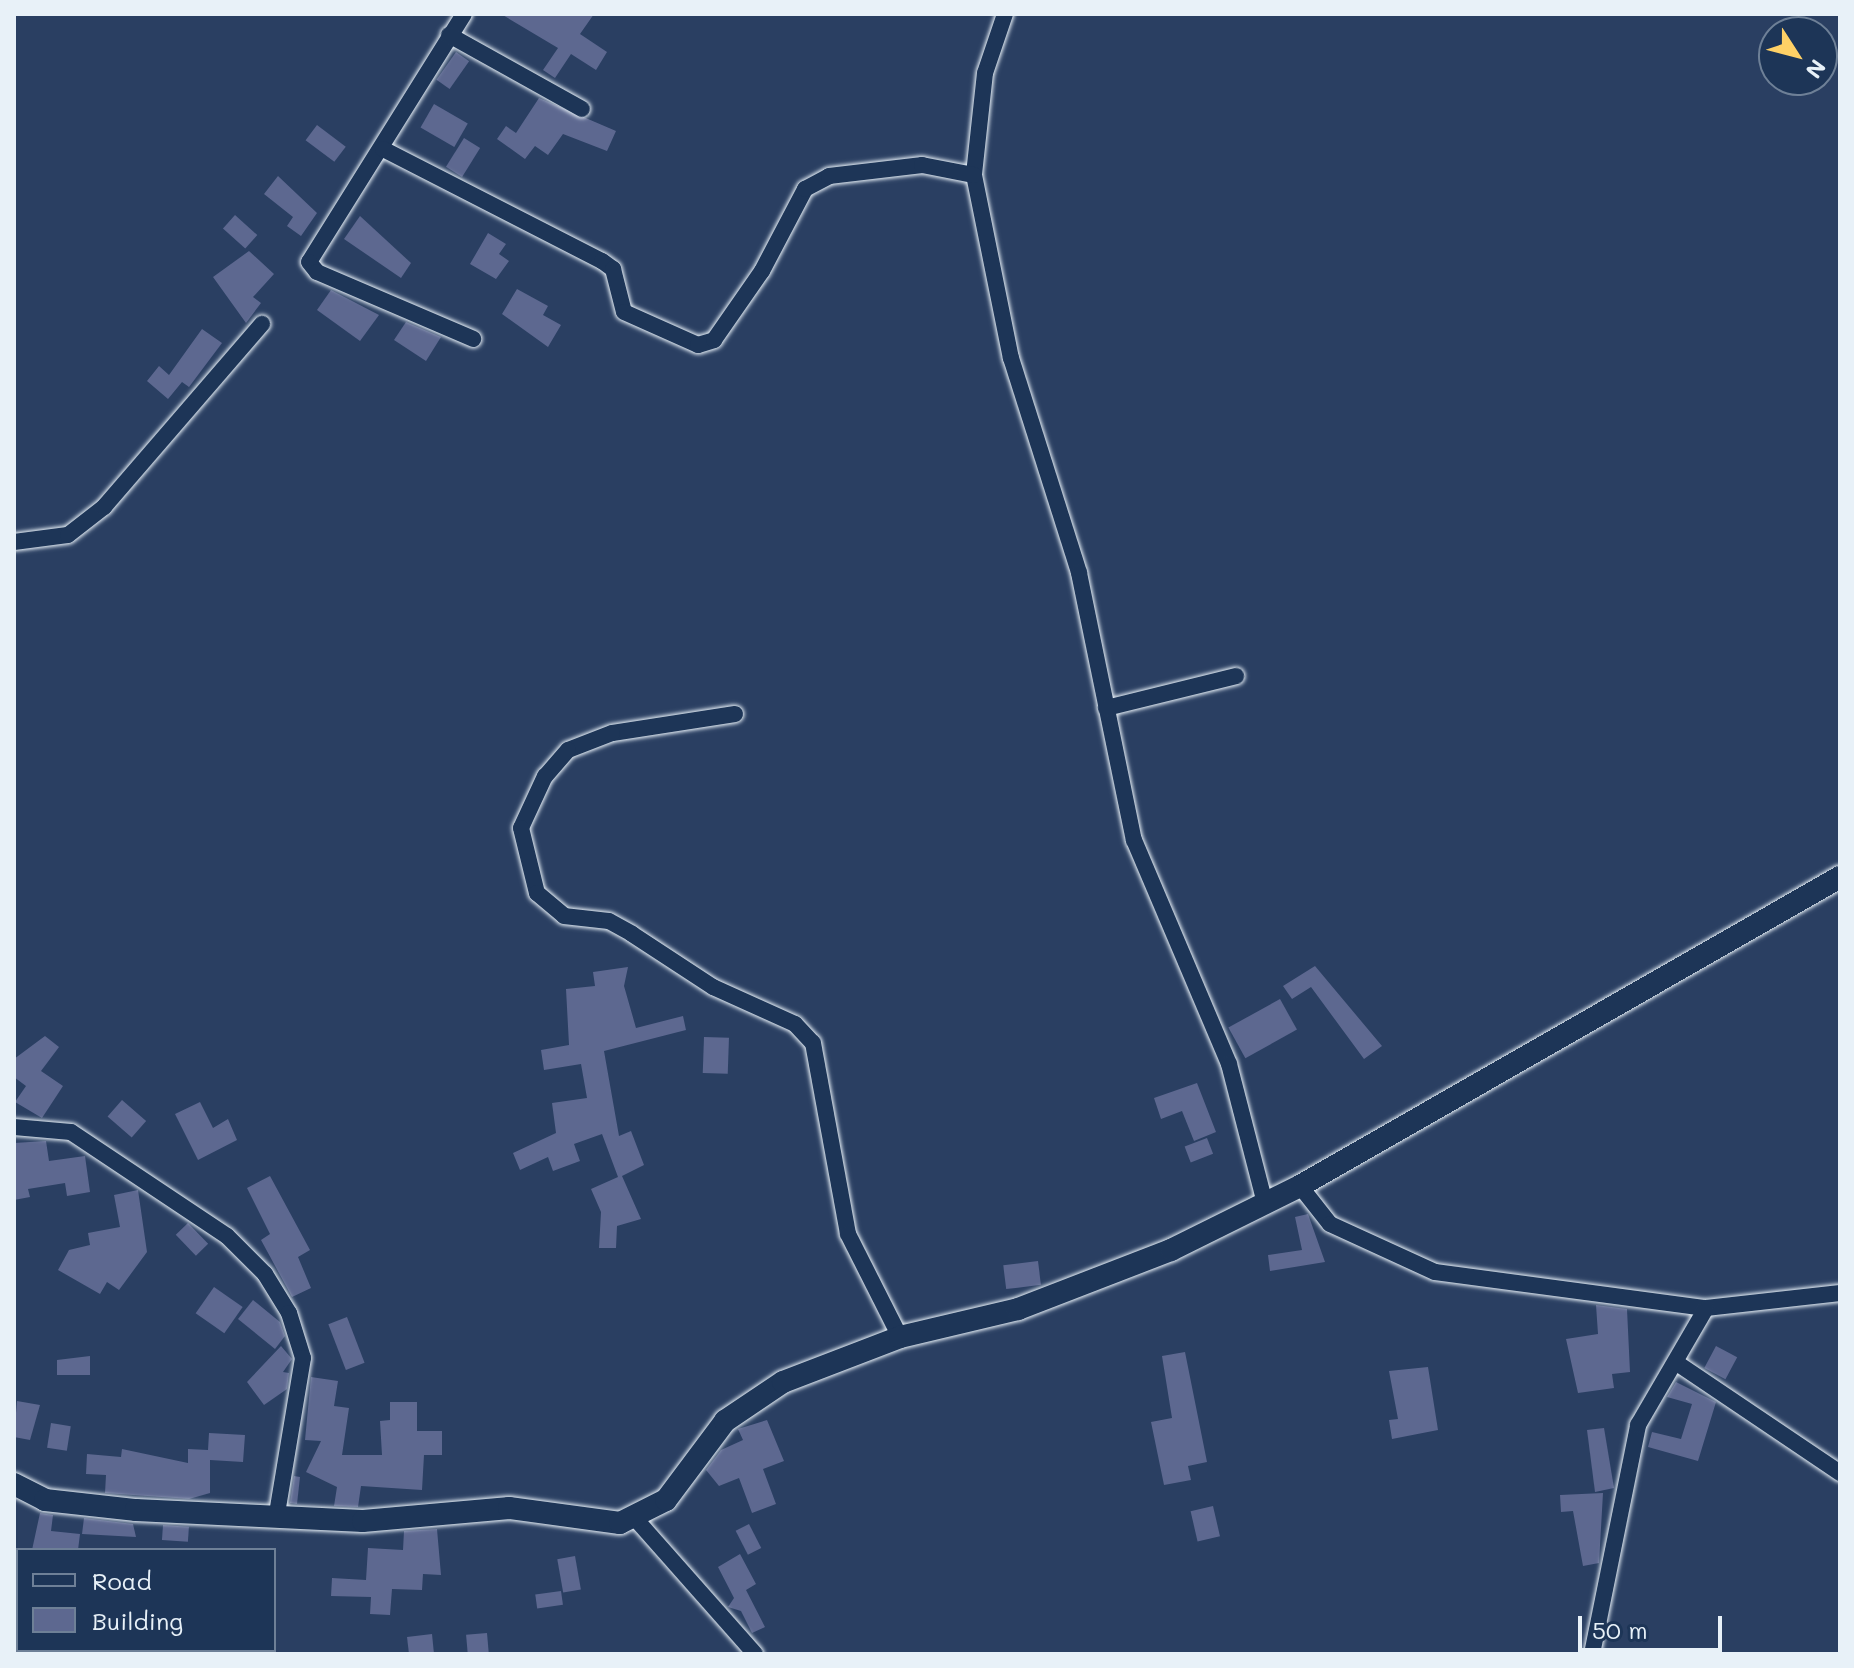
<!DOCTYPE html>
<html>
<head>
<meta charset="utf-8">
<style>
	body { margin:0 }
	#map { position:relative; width:1854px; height:1668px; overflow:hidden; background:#2a3f62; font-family:Mali,sans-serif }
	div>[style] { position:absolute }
	.building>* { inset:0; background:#5d6890; transform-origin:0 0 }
	.roads { filter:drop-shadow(0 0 2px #e8f1f8) drop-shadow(0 0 2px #e8f1f8) }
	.street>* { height:16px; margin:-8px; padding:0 8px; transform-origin:8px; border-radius:8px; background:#1d3557 }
	.secondary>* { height:22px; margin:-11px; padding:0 11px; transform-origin:11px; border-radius:11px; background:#1d3557 }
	span { translate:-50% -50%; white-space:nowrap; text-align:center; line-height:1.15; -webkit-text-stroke:8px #1d3557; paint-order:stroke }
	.frame { position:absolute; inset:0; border:16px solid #e8f1f8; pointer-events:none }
	.legend { position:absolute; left:16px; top:1548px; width:260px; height:104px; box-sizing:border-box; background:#1d3557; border:2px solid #6e8097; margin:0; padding:10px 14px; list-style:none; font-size:24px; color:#e8f1f8 }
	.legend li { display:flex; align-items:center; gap:16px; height:40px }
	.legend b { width:40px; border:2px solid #6e8097 }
	.north { position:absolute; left:1758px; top:16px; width:80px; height:80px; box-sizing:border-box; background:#1d3557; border:2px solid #6e8097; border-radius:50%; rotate:126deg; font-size:22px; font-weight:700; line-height:32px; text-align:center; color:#e8f1f8 }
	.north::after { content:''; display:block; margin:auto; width:28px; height:36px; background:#ffd166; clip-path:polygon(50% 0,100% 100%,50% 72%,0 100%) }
	.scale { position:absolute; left:1578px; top:1616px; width:144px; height:36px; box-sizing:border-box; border:4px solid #e8f1f8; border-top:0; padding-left:10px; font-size:24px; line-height:28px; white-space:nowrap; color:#e8f1f8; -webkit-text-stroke:6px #1d3557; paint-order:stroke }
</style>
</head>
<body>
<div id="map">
	<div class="building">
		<i style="clip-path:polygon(501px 14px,594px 14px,580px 34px,607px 52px,596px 70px,571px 54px,555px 78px,543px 70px,558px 48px)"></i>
		<i style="left:456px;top:52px;width:16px;height:34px;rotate:35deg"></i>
		<i style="clip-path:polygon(539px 98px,616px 131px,607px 151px,563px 134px,548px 155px,535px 146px,525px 159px,497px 139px,506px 126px,516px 133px)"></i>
		<i style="left:434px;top:104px;width:39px;height:27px;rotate:30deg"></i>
		<i style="left:317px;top:125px;width:36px;height:19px;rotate:37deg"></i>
		<i style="left:464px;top:138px;width:19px;height:34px;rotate:32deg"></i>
		<i style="clip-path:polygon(278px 176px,317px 213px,301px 236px,287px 226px,293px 217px,264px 194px)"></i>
		<i style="left:235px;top:215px;width:30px;height:18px;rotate:42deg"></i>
		<i style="clip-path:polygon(360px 216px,411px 263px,401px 278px,344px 239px)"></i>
		<i style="clip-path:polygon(488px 233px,506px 244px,499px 254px,509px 261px,496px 279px,470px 264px)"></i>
		<i style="clip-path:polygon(249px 251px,274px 274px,253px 297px,261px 303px,246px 323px,213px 277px)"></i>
		<i style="clip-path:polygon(517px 289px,548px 306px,543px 315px,561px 325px,548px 347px,502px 314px)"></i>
		<i style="clip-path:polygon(331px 290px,379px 315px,360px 341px,317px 310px)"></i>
		<i style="clip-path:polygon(406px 322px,441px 337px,426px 361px,394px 340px)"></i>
		<i style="clip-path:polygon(202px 329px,222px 343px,189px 387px,182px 382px,168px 399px,147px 381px,159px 366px,169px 375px)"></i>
		<i style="clip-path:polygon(1315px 966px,1382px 1046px,1364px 1059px,1311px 987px,1292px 999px,1283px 986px)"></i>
		<i style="clip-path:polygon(628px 967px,624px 986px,636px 1028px,683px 1016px,686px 1030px,604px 1051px,619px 1136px,631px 1131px,644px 1165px,622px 1176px,641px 1219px,617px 1226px,616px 1248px,599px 1248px,601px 1212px,591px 1189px,618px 1177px,602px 1134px,574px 1144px,580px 1161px,553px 1171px,548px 1157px,520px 1170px,513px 1153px,556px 1133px,552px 1103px,587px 1098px,581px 1064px,544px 1070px,541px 1050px,569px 1045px,566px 989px,595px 986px,593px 972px)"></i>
		<i style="left:1280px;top:999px;width:35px;height:59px;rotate:61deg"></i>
		<i style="clip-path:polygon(45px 1036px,59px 1047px,41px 1071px,63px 1086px,42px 1118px,15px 1102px,26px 1086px,14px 1077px,14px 1059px)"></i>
		<i style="left:704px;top:1037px;width:25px;height:36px;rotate:2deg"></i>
		<i style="clip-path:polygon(1197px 1083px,1216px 1132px,1194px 1141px,1182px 1111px,1161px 1119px,1154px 1098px)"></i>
		<i style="left:122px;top:1100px;width:32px;height:22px;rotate:41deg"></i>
		<i style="clip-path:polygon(200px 1102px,213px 1128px,228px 1119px,237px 1140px,198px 1160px,175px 1114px)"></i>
		<i style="left:1207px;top:1138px;width:17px;height:24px;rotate:69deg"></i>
		<i style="clip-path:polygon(46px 1141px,49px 1161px,85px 1156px,90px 1192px,67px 1196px,65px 1183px,28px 1189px,30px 1197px,14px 1200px,14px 1143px)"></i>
		<i style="clip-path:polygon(270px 1176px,310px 1250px,298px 1257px,311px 1288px,292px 1297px,261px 1240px,270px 1234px,247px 1188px)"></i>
		<i style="clip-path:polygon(138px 1190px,147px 1252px,119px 1290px,107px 1282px,100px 1294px,58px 1270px,69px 1250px,90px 1245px,88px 1233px,120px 1227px,114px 1195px)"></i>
		<i style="clip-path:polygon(1308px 1214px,1325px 1262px,1270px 1271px,1268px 1255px,1302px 1250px,1295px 1217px)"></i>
		<i style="left:188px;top:1223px;width:29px;height:17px;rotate:46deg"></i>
		<i style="left:1038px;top:1261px;width:24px;height:35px;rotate:83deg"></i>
		<i style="left:214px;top:1287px;width:35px;height:32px;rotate:35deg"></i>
		<i style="clip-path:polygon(253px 1300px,280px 1322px,285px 1336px,275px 1349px,238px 1319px)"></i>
		<i style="clip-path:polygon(1596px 1305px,1627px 1309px,1630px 1372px,1612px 1374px,1614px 1388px,1578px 1393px,1566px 1339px,1598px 1334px)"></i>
		<i style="left:347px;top:1317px;width:49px;height:20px;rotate:69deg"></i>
		<i style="clip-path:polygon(281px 1346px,292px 1359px,283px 1372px,289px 1373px,287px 1389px,264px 1405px,247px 1382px)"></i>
		<i style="left:1716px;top:1346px;width:24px;height:25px;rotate:28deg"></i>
		<i style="clip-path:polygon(1185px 1352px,1207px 1462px,1188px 1466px,1191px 1480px,1164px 1485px,1151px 1422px,1172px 1418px,1162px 1356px)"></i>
		<i style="clip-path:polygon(90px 1356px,90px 1375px,57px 1375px,57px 1360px)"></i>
		<i style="clip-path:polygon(1428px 1367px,1438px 1430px,1392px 1439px,1389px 1420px,1398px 1419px,1389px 1371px)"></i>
		<i style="clip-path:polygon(311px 1377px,338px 1381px,334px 1406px,349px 1408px,342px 1455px,382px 1455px,380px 1421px,390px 1420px,390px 1402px,417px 1402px,417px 1431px,442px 1431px,442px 1455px,424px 1455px,422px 1490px,361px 1486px,358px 1507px,334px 1506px,337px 1487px,306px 1472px,321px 1441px,305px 1440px)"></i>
		<i style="clip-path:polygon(1676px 1382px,1716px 1402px,1698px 1461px,1648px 1447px,1652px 1432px,1681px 1439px,1692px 1404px,1667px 1397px)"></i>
		<i style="clip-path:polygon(17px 1401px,40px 1405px,30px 1440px,14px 1437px)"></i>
		<i style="clip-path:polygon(767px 1420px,784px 1461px,763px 1469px,776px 1504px,752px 1513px,739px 1478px,719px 1486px,706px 1470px,721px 1450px,743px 1440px,738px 1429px)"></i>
		<i style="left:51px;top:1423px;width:20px;height:25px;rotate:9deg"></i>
		<i style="clip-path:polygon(1604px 1428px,1614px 1488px,1595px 1492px,1587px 1430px)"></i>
		<i style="clip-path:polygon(209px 1433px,245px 1435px,243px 1462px,210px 1460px,210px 1493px,189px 1499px,105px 1493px,106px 1475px,86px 1474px,87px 1454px,121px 1457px,122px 1449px,188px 1463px,188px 1449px,208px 1450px)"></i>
		<i style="clip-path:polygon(294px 1476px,300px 1477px,297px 1504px,290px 1503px)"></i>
		<i style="clip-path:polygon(1603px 1493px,1599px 1563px,1583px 1566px,1573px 1511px,1561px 1512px,1560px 1495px)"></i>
		<i style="left:1213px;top:1506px;width:31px;height:23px;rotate:77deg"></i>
		<i style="clip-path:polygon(40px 1513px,53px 1515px,51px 1531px,80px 1534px,78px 1550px,32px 1550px)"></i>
		<i style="clip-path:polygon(84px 1518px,133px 1524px,136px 1537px,82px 1534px)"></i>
		<i style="left:749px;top:1524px;width:27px;height:15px;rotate:63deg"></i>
		<i style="left:163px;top:1525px;width:26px;height:15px;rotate:4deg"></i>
		<i style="clip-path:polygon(437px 1529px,441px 1575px,423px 1574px,422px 1590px,392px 1589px,390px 1615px,370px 1614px,371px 1597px,331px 1596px,332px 1578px,366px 1580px,368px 1548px,403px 1550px,404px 1531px)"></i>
		<i style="clip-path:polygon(740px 1554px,756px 1584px,746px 1590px,765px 1627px,752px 1633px,741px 1611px,728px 1607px,734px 1598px,718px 1567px)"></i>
		<i style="left:575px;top:1556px;width:34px;height:18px;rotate:80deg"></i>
		<i style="left:561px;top:1591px;width:14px;height:26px;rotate:82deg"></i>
		<i style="left:487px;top:1633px;width:21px;height:21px;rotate:85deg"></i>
		<i style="clip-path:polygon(432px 1634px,434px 1654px,409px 1654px,407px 1637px)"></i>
	</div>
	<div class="roads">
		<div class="street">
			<i style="left:464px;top:14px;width:292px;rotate:122deg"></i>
			<i style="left:309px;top:262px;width:13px;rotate:51deg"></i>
			<i style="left:317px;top:272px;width:170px;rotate:23.2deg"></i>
			<i style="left:1005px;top:14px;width:62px;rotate:108.7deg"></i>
			<i style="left:985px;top:73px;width:103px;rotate:96.2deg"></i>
			<i style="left:974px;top:175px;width:187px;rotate:78.6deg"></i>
			<i style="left:1011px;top:358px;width:225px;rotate:72.4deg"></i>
			<i style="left:1079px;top:573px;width:273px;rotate:78.4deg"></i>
			<i style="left:1134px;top:840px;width:243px;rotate:67deg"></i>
			<i style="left:1229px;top:1064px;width:144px;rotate:75.5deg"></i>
			<i style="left:449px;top:35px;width:152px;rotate:29.1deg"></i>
			<i style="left:383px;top:149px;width:246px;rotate:27.1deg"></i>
			<i style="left:602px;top:261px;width:14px;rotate:36deg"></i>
			<i style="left:613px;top:269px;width:44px;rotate:75.7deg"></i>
			<i style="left:624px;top:312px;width:81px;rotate:24deg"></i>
			<i style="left:698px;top:345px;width:17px;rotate:-17deg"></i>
			<i style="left:714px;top:340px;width:84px;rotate:-55.2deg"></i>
			<i style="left:762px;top:271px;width:93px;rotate:-62.3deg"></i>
			<i style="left:805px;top:189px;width:27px;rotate:-28deg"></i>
			<i style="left:829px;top:176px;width:94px;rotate:-6.7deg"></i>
			<i style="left:922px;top:165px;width:53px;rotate:10.9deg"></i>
			<i style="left:14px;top:542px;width:54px;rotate:-7.4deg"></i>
			<i style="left:68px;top:535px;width:46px;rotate:-37.9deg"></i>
			<i style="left:104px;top:507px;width:242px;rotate:-49.2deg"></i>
			<i style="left:1106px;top:708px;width:134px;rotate:-13.8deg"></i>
			<i style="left:735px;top:714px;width:124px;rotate:171.2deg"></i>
			<i style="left:612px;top:733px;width:47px;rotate:158.9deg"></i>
			<i style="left:568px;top:750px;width:35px;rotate:131deg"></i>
			<i style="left:545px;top:776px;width:57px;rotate:114.8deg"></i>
			<i style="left:521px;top:828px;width:67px;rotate:76.2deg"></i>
			<i style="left:537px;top:893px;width:35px;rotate:40deg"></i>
			<i style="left:564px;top:916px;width:45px;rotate:6.3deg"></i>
			<i style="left:609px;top:921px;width:26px;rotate:29deg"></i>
			<i style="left:632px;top:934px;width:97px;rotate:33.2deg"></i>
			<i style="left:713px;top:987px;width:90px;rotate:24.3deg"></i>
			<i style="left:795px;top:1024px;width:26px;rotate:47deg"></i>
			<i style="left:813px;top:1043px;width:194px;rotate:79.6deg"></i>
			<i style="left:848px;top:1234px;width:115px;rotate:63.2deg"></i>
			<i style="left:14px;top:1127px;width:57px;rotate:5deg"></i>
			<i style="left:71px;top:1132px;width:187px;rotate:33.7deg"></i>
			<i style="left:227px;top:1236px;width:54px;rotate:45deg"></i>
			<i style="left:265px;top:1274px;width:46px;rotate:58.4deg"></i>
			<i style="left:289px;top:1313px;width:47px;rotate:72.7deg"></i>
			<i style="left:303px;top:1358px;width:158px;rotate:99.5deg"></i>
			<i style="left:1300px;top:1186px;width:48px;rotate:51.7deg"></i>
			<i style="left:1330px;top:1224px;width:115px;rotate:24.6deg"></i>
			<i style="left:1435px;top:1272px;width:273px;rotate:7.6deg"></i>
			<i style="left:1706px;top:1308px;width:135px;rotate:-6.4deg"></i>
			<i style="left:1677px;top:1363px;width:197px;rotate:34deg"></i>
			<i style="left:633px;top:1516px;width:184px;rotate:48.5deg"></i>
			<i style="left:1592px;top:1654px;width:234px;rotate:-78.6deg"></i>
			<i style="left:1638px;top:1425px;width:135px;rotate:-59.8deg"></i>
		</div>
		<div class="secondary">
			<i style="left:14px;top:1484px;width:35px;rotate:27deg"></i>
			<i style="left:45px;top:1500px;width:92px;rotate:6.3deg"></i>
			<i style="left:136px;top:1510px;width:227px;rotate:2.8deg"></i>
			<i style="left:363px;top:1521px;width:147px;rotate:-5.1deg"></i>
			<i style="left:509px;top:1508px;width:112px;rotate:7.7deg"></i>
			<i style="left:620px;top:1523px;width:51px;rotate:-26.6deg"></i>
			<i style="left:666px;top:1500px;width:99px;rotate:-53.2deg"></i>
			<i style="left:725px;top:1421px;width:70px;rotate:-33.9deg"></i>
			<i style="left:783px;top:1382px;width:125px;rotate:-21deg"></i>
			<i style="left:900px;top:1337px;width:121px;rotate:-13.3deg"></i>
			<i style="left:1018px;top:1309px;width:164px;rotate:-21.1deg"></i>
			<i style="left:1171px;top:1250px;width:144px;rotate:-26.4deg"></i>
			<i style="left:1300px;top:1186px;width:622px;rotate:-29.78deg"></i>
		</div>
	</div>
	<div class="frame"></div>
	<ul class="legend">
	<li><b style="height:10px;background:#1d3557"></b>Road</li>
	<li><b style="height:22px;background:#5d6890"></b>Building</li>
	</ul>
	<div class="north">N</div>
	<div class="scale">50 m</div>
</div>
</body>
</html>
